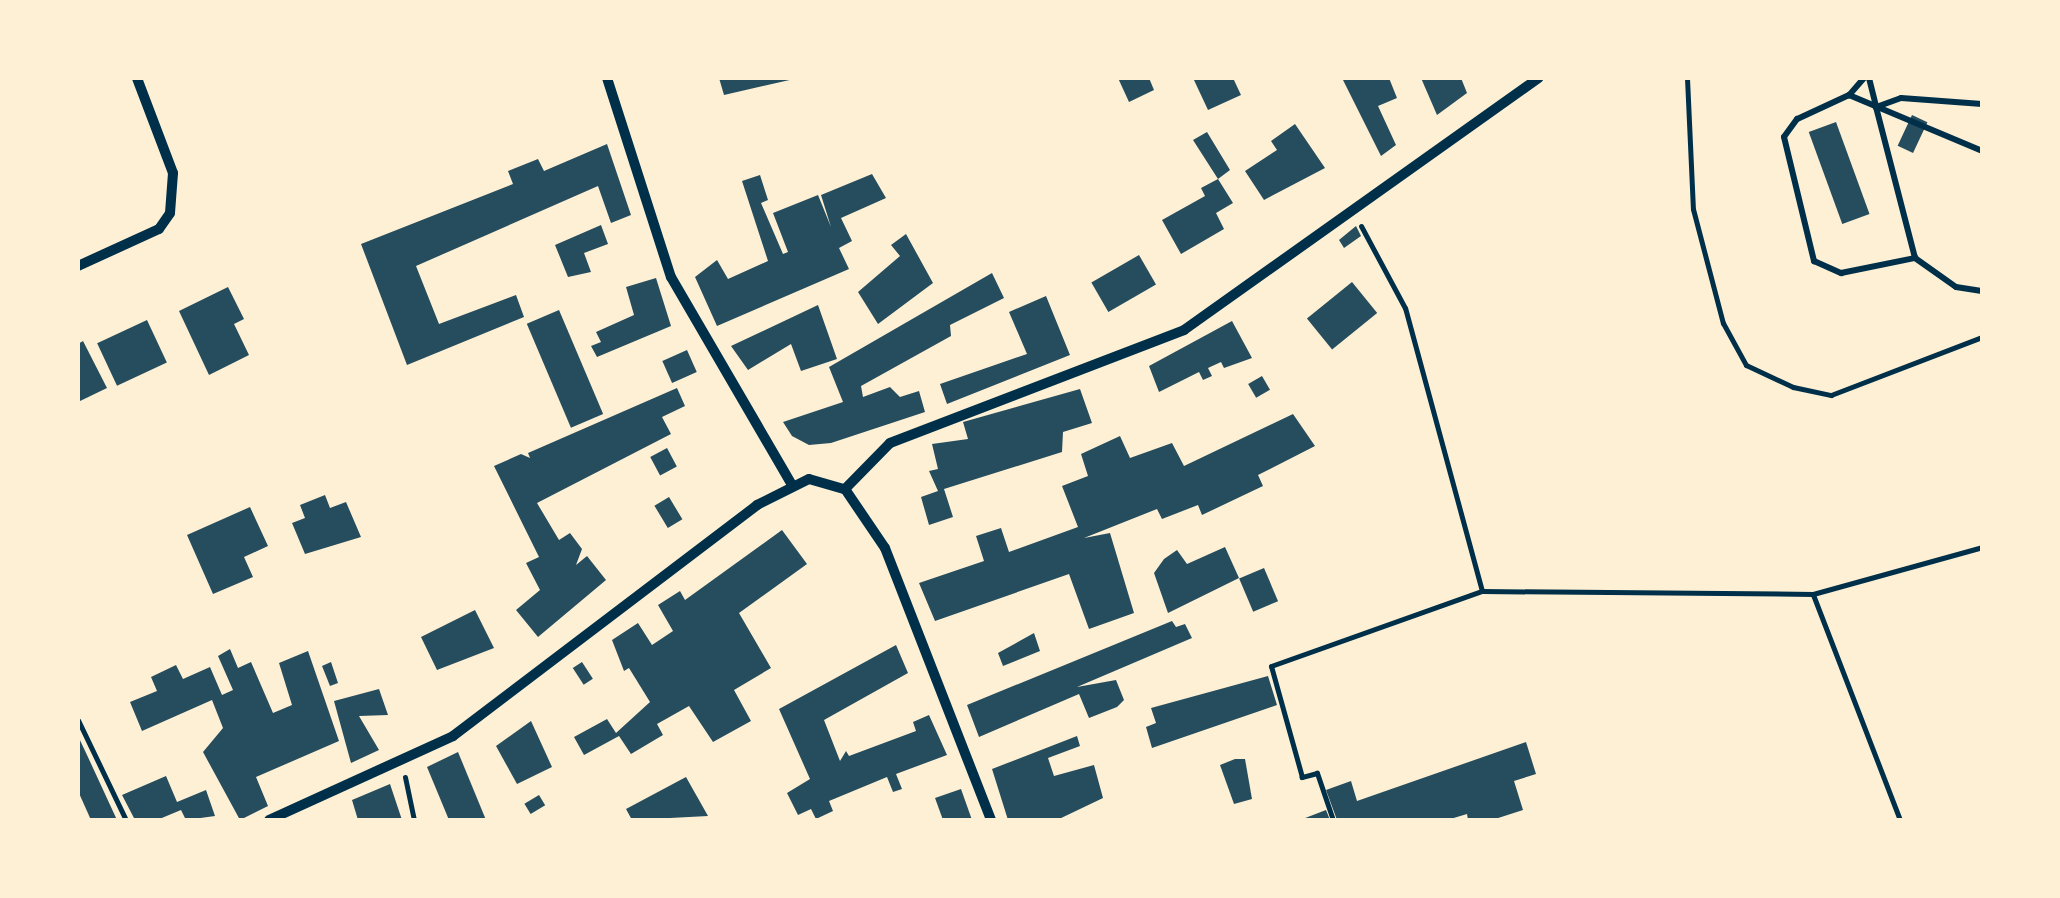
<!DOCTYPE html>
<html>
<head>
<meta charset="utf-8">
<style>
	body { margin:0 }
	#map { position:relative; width:2060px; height:898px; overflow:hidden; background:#fdf0d5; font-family:Inter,sans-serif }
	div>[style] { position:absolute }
	.building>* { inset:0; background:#264d5e; transform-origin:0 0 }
	.path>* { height:5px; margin:-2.5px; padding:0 2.5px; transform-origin:2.5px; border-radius:2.5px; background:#003049 }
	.service>* { height:6px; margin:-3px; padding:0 3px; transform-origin:3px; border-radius:3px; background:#003049 }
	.minor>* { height:10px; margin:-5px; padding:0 5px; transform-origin:5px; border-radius:5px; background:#003049 }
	span { translate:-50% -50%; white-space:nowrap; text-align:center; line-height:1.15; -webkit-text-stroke:8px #fdf0d5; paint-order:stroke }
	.frame { position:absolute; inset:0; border:80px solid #fdf0d5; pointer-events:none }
</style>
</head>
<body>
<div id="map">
	<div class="building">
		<i style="clip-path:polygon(719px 78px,793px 78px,794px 79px,724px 95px)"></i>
		<i style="clip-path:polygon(1118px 78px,1149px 78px,1154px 90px,1129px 102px)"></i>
		<i style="clip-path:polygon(1193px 78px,1233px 78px,1241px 95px,1208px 110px)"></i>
		<i style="clip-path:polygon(1342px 78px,1389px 78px,1397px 98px,1378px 106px,1396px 145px,1381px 156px)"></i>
		<i style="clip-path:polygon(1421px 78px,1461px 78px,1467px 93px,1437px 115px)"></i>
		<i style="left:1912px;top:115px;width:17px;height:34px;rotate:25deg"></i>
		<i style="left:1836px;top:122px;width:98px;height:29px;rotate:70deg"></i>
		<i style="clip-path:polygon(1295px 124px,1325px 168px,1264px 200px,1245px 171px,1277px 150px,1271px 141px)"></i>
		<i style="clip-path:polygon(1207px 132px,1230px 170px,1218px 179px,1233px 203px,1216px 213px,1224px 229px,1181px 254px,1162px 220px,1205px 196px,1201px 188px,1218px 179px,1193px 140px)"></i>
		<i style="clip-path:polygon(607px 144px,631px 215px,611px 223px,598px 186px,416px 266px,439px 324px,516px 295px,524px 317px,407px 365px,361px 244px,513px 184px,508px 171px,538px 159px,544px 171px)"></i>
		<i style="clip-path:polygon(872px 174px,886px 198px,841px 218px,852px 241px,839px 248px,849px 269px,717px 326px,695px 277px,717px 260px,728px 279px,768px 261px,742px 181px,760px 175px,768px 200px,761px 203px,783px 254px,788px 252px,773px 213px,818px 195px,831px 227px,821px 195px)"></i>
		<i style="clip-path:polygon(601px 225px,608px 244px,584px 253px,591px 272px,568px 277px,555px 245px)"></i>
		<i style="clip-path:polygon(1356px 226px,1361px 236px,1344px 248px,1339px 240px)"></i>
		<i style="clip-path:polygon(906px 234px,933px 283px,878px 324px,858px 292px,900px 256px,891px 245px)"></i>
		<i style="left:1139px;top:255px;width:34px;height:55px;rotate:60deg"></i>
		<i style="clip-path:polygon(992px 273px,1004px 298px,950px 325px,951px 336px,861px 386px,863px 397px,890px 387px,900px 397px,919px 391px,925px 412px,831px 443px,809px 445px,792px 436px,783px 422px,843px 402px,829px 367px)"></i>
		<i style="clip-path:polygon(656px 278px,671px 326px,597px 357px,591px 346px,601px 342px,596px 332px,634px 315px,626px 287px)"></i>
		<i style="left:1352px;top:282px;width:40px;height:58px;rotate:51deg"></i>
		<i style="clip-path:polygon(228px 287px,244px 319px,234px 324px,249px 355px,209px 375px,179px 311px)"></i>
		<i style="clip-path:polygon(1046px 296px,1070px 355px,947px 404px,940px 384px,1027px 354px,1009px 312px)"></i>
		<i style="clip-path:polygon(818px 305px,837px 359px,801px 371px,791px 344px,748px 370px,731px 346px)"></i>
		<i style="left:559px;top:310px;width:113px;height:35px;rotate:67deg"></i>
		<i style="left:147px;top:320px;width:47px;height:55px;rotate:65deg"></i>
		<i style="clip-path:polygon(1232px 321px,1252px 358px,1224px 368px,1221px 362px,1208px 368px,1212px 376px,1203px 380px,1199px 372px,1159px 392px,1149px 366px)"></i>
		<i style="clip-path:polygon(83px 341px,107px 388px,78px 402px,78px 344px)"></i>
		<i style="left:687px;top:350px;width:24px;height:27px;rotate:66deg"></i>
		<i style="left:1262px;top:376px;width:16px;height:16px;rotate:60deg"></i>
		<i style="clip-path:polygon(677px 388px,685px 406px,662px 417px,671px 434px,537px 503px,559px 540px,570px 533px,582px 549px,576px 565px,587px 556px,606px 580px,538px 637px,516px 610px,540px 590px,526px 563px,539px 557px,494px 466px,521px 454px,530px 458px,528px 453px)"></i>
		<i style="clip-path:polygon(1080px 389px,1092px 423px,1063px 432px,1062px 452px,944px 489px,953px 517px,929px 525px,921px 497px,938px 491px,929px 471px,938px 469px,932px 444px,968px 439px,963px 422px)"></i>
		<i style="clip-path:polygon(1293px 414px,1315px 446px,1258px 475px,1263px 486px,1202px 515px,1198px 505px,1162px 519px,1157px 509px,1084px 538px,1110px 533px,1134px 613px,1089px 629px,1069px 574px,935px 621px,919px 583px,984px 561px,976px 536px,1001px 528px,1009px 552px,1078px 527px,1062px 486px,1088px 476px,1081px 454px,1120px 436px,1130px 458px,1172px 443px,1184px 466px)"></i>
		<i style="left:667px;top:448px;width:21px;height:19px;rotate:62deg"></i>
		<i style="clip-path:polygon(325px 495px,330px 508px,346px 502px,361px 537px,305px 554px,292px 523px,305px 518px,300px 505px)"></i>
		<i style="left:669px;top:497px;width:26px;height:17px;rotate:59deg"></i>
		<i style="clip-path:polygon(250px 507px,268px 546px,244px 557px,253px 577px,213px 594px,187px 535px)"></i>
		<i style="clip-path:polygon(782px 530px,807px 564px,739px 613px,771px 668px,734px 690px,751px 721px,713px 742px,689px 706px,657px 724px,663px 735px,631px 754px,619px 736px,584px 755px,574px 737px,607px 719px,616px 733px,650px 702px,629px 668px,624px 671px,612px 640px,638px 623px,652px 645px,673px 631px,658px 605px,680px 591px,685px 600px)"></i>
		<i style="clip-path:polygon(1225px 547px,1239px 578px,1168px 613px,1154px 573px,1164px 559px,1177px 550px,1187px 564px)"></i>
		<i style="left:1264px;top:568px;width:36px;height:27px;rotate:67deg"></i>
		<i style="clip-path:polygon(475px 610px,494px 648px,437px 670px,421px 637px)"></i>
		<i style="clip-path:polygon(1172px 621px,1176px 627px,1185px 624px,1192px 638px,1077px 687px,1116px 680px,1124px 700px,1117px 707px,1089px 718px,1079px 694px,979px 737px,967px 705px)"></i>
		<i style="clip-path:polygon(1034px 633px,1040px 651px,1003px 666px,998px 653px)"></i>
		<i style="clip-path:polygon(896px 645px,908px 673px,824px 720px,840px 761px,846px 751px,849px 756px,916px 731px,913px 722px,929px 715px,947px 755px,896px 774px,902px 789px,893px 792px,887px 777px,829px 801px,833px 811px,816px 819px,811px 809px,798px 815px,787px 793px,810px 779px,779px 709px)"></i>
		<i style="clip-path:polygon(230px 649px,238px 668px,251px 662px,273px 713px,292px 705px,279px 663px,308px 651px,339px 741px,256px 777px,268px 806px,240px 820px,203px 752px,223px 728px,212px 700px,142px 731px,130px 702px,157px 691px,151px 677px,176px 665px,183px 679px,210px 667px,222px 695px,233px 690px,218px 656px)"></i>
		<i style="clip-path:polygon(331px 662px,338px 683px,330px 686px,322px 666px)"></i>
		<i style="left:582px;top:662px;width:20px;height:11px;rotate:57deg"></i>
		<i style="clip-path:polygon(1268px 676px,1277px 705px,1152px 748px,1146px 727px,1156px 723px,1151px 708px)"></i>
		<i style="clip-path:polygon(379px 689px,388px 715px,359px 716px,379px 750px,351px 763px,334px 701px)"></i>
		<i style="clip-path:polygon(531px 721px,552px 767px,517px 784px,496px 746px)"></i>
		<i style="clip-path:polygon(78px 736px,87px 755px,117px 820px,91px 820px,78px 791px)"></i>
		<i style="clip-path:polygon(1077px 736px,1080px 746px,1048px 758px,1054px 776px,1094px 765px,1103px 798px,1057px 820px,1008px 820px,992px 769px)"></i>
		<i style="clip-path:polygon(1526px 742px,1536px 774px,1514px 781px,1523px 810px,1492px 820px,1468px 820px,1467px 814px,1447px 820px,1337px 820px,1326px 790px,1351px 781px,1357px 801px)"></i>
		<i style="clip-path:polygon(458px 752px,486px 820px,449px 820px,427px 767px)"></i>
		<i style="clip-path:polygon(1235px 759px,1245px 759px,1252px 799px,1234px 804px,1220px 765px)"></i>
		<i style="clip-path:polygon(166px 776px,177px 802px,206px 790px,215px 816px,186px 820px,181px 810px,157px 820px,135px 820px,122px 795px)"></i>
		<i style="clip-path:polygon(686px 777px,708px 816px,632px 820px,626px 809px)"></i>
		<i style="clip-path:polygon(390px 784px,402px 820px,358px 820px,352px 800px)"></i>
		<i style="clip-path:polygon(961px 789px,972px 820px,943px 820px,935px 798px)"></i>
		<i style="left:539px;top:795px;width:12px;height:17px;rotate:59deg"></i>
		<i style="clip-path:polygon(1326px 810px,1330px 820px,1300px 820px)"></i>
	</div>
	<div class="path">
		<i style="left:1687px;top:78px;width:131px;rotate:87.4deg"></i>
		<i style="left:1693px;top:209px;width:118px;rotate:75.3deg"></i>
		<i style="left:1723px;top:323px;width:48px;rotate:61.3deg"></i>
		<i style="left:1746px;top:365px;width:52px;rotate:25.1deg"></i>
		<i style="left:1793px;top:387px;width:39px;rotate:12deg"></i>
		<i style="left:1831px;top:395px;width:162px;rotate:-21deg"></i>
		<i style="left:1482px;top:591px;width:331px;rotate:0.5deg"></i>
		<i style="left:78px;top:720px;width:111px;rotate:64.4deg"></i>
		<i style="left:405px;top:777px;width:44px;rotate:78.2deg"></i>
		<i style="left:1333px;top:820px;width:50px;rotate:-108.8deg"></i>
		<i style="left:1317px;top:773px;width:16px;rotate:165deg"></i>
		<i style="left:1302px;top:777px;width:115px;rotate:-105.6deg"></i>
		<i style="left:1271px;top:666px;width:224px;rotate:-19.6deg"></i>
		<i style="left:1482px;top:591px;width:293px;rotate:-105.2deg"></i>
		<i style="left:1405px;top:308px;width:93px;rotate:-118.2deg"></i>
		<i style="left:1900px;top:820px;width:242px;rotate:-111.1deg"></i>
		<i style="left:1813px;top:594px;width:175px;rotate:-15.5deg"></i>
	</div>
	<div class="service">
		<i style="left:1864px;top:78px;width:23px;rotate:131deg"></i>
		<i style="left:1849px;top:95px;width:57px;rotate:155.2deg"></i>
		<i style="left:1797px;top:119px;width:22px;rotate:126deg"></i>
		<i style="left:1784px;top:137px;width:128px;rotate:76.4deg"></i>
		<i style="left:1814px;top:261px;width:30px;rotate:24deg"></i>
		<i style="left:1841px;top:273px;width:76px;rotate:-11.5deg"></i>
		<i style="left:1869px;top:78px;width:29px;rotate:76deg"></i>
		<i style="left:1849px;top:95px;width:144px;rotate:22.8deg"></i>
		<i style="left:1982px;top:104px;width:81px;rotate:-175.8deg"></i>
		<i style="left:1901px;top:98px;width:27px;rotate:160deg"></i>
		<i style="left:1876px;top:107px;width:156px;rotate:75.5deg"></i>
		<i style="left:1915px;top:258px;width:50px;rotate:35.3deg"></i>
		<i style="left:1956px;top:287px;width:26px;rotate:9deg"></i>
	</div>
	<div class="minor">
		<i style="left:607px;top:78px;width:209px;rotate:72.2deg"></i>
		<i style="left:671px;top:277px;width:238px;rotate:59.8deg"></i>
		<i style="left:78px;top:266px;width:89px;rotate:-24.6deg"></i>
		<i style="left:159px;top:229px;width:19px;rotate:-55deg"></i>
		<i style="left:170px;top:213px;width:40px;rotate:-85.7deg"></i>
		<i style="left:173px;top:173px;width:102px;rotate:-110.8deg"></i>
		<i style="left:845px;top:489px;width:64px;rotate:-45.6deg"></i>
		<i style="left:890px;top:443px;width:315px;rotate:-21deg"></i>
		<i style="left:1184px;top:330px;width:435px;rotate:-35.4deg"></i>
		<i style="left:269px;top:820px;width:202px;rotate:-24.5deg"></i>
		<i style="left:453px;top:736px;width:382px;rotate:-37.2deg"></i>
		<i style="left:757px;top:505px;width:58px;rotate:-26.6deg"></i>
		<i style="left:809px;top:479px;width:37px;rotate:16deg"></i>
		<i style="left:845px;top:489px;width:71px;rotate:55.9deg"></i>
		<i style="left:885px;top:548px;width:292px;rotate:68.7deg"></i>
	</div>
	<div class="frame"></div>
</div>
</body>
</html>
